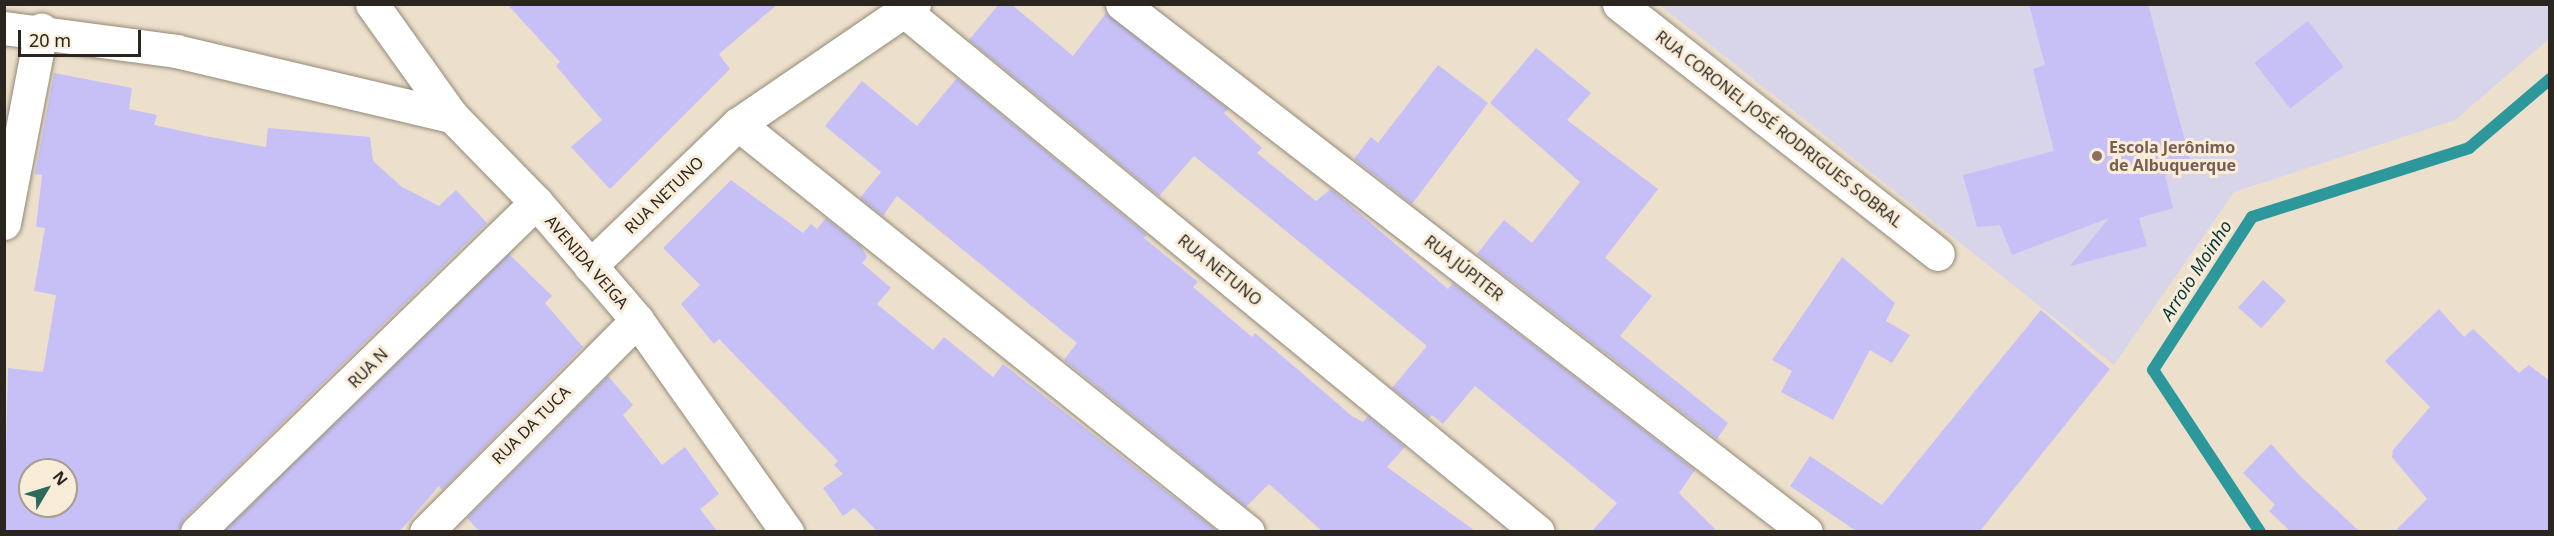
<!DOCTYPE html>
<html>
<head>
<meta charset="utf-8">
<style>
	body { margin:0 }
	#map { position:relative; width:2554px; height:536px; overflow:hidden; background:#ece0cc; font-family:"Noto Sans",sans-serif }
	div>[style] { position:absolute }
	.education>* { inset:0; background:#d8d4ea }
	.stream>* { height:12px; margin:-6px; padding:0 6px; transform-origin:6px; border-radius:6px; background:#2d989c }
	.building>* { inset:0; background:#c6c0f6; transform-origin:0 0 }
	.roads { filter:drop-shadow(0 0 2px #948977) drop-shadow(0 0 2px #948977) }
	.minor>* { height:33px; margin:-16.5px; padding:0 16.5px; transform-origin:16.5px; border-radius:16.5px; background:#fff }
	.dots>* { width:16px; height:16px; translate:-50% -50%; box-sizing:border-box; border:3px solid #f9edd9; border-radius:50% }
	span { translate:-50% -50%; white-space:nowrap; text-align:center; line-height:1.15; -webkit-text-stroke:6px #f9edd9; paint-order:stroke }
	.street-label { font-size:16px; color:#2a261f }
	.education-label { font-size:16px; color:#785e54; font-weight:700 }
	.left { translate:0 -50%; text-align:left }
	.water-label { font-size:18px; color:#033638; font-style:italic }
	.frame { position:absolute; inset:0; border:6px solid #2a261f; pointer-events:none }
	.north { position:absolute; left:18px; top:458px; width:60px; height:60px; box-sizing:border-box; background:#f9edd9; border:2px solid #a69d8f; border-radius:50%; rotate:52deg; font-size:16px; font-weight:700; line-height:24px; text-align:center; color:#2a261f }
	.north::after { content:''; display:block; margin:auto; width:21px; height:27px; background:#2c6b59; clip-path:polygon(50% 0,100% 100%,50% 72%,0 100%) }
	.scale { position:absolute; left:18px; top:30px; width:123px; height:27px; box-sizing:border-box; border:3px solid #2a261f; border-top:0; padding-left:8px; font-size:18px; line-height:21px; white-space:nowrap; color:#2a261f; -webkit-text-stroke:4px #f9edd9; paint-order:stroke }
</style>
</head>
<body>
<div id="map">
	<div class="education">
		<i style="clip-path:polygon(2549px 4px,2550px 38px,2455px 120px,2234px 192px,2114px 365px,1660px 5px)"></i>
	</div>
	<div class="stream">
		<i style="left:2260px;top:532px;width:194px;rotate:-123.4deg"></i>
		<i style="left:2153px;top:370px;width:182px;rotate:-57.1deg"></i>
		<i style="left:2252px;top:217px;width:228px;rotate:-17.6deg"></i>
		<i style="left:2469px;top:148px;width:106px;rotate:-40.4deg"></i>
	</div>
	<div class="building">
		<i style="clip-path:polygon(507px 4px,778px 4px,719px 54px,730px 69px,610px 189px,571px 147px,602px 120px,556px 66px,560px 62px)"></i>
		<i style="clip-path:polygon(999px 4px,1011px 4px,1073px 56px,1106px 13px,1228px 109px,1224px 113px,1262px 148px,1257px 153px,1316px 201px,1331px 189px,1448px 289px,1453px 283px,1695px 470px,1679px 493px,1717px 531px,1592px 531px,1617px 503px,1475px 386px,1443px 424px,1432px 415px,1429px 418px,1392px 388px,1427px 346px,1194px 156px,1159px 196px,969px 40px)"></i>
		<i style="clip-path:polygon(2029px 4px,2148px 4px,2192px 167px,2165px 175px,2173px 208px,2139px 218px,2147px 246px,2070px 266px,2109px 218px,2012px 255px,2000px 225px,1977px 227px,1963px 175px,2054px 151px,2033px 69px,2045px 65px)"></i>
		<i style="left:2308px;top:21px;width:58px;height:68px;rotate:52deg"></i>
		<i style="clip-path:polygon(1536px 48px,1591px 93px,1567px 120px,1658px 189px,1605px 258px,1652px 296px,1620px 336px,1728px 423px,1717px 439px,1477px 254px,1504px 220px,1532px 243px,1580px 182px,1490px 103px)"></i>
		<i style="clip-path:polygon(1438px 65px,1488px 103px,1412px 204px,1354px 159px,1371px 137px,1378px 143px)"></i>
		<i style="clip-path:polygon(evenodd,54px 73px,132px 88px,129px 109px,157px 115px,154px 125px,205px 136px,266px 147px,268px 128px,370px 137px,373px 161px,402px 187px,439px 206px,456px 190px,487px 223px,184px 519px,179px 531px,4px 531px,8px 368px,43px 372px,56px 295px,34px 291px,45px 228px,36px 227px,42px 175px,35px 174px,54px 73px,30px 470px,66px 470px,66px 506px,30px 506px,30px 470px)"></i>
		<i style="clip-path:polygon(957px 78px,1147px 235px,1144px 238px,1198px 282px,1193px 287px,1252px 337px,1255px 333px,1352px 416px,1363px 422px,1368px 416px,1405px 447px,1387px 467px,1475px 531px,1322px 531px,1269px 484px,1246px 507px,1064px 360px,1077px 343px,897px 196px,883px 216px,860px 198px,881px 172px,825px 126px,862px 81px,917px 126px)"></i>
		<i style="clip-path:polygon(731px 180px,803px 233px,811px 224px,817px 229px,826px 218px,861px 246px,867px 257px,862px 263px,891px 288px,877px 304px,933px 350px,944px 337px,993px 377px,1003px 364px,1217px 531px,877px 531px,854px 508px,843px 516px,823px 488px,843px 474px,834px 465px,838px 461px,719px 339px,714px 344px,681px 304px,700px 285px,663px 248px)"></i>
		<i style="clip-path:polygon(509px 254px,552px 296px,545px 303px,583px 347px,442px 490px,439px 486px,400px 531px,224px 531px)"></i>
		<i style="clip-path:polygon(1842px 257px,1895px 303px,1886px 321px,1910px 335px,1892px 363px,1870px 350px,1833px 420px,1781px 392px,1792px 371px,1772px 360px)"></i>
		<i style="left:2263px;top:280px;width:31px;height:37px;rotate:42deg"></i>
		<i style="clip-path:polygon(2439px 309px,2464px 337px,2473px 329px,2519px 373px,2529px 365px,2550px 381px,2550px 531px,2395px 531px,2427px 499px,2392px 457px,2393px 450px,2430px 407px,2385px 361px)"></i>
		<i style="clip-path:polygon(2041px 310px,2110px 369px,1980px 531px,1856px 531px,1790px 486px,1810px 456px,1882px 505px)"></i>
		<i style="clip-path:polygon(608px 376px,633px 405px,623px 415px,662px 465px,685px 447px,719px 494px,700px 509px,717px 531px,479px 531px,467px 518px)"></i>
		<i style="clip-path:polygon(2271px 444px,2300px 476px,2359px 531px,2290px 531px,2269px 511px,2275px 505px,2243px 473px)"></i>
	</div>
	<div class="roads">
		<div class="minor">
			<i style="left:372px;top:4px;width:138px;rotate:54.5deg"></i>
			<i style="left:452px;top:116px;width:120px;rotate:45.7deg"></i>
			<i style="left:536px;top:202px;width:155px;rotate:49.4deg"></i>
			<i style="left:637px;top:320px;width:260px;rotate:54.7deg"></i>
			<i style="left:1122px;top:4px;width:864px;rotate:37.67deg"></i>
			<i style="left:1619px;top:4px;width:405px;rotate:38.1deg"></i>
			<i style="left:902px;top:9px;width:823px;rotate:39.43deg"></i>
			<i style="left:4px;top:28px;width:174px;rotate:7.6deg"></i>
			<i style="left:176px;top:51px;width:284px;rotate:13.3deg"></i>
			<i style="left:738px;top:124px;width:653px;rotate:38.66deg"></i>
			<i style="left:4px;top:223px;width:197px;rotate:-79.1deg"></i>
			<i style="left:590px;top:266px;width:205px;rotate:-43.8deg"></i>
			<i style="left:738px;top:124px;width:213px;rotate:-34.3deg"></i>
			<i style="left:197px;top:532px;width:473px;rotate:-44.2deg"></i>
			<i style="left:426px;top:532px;width:299px;rotate:-45.1deg"></i>
		</div>
	</div>
	<div class="dots">
		<i style="left:2097px;top:156px;background:#8d6e63"></i>
	</div>
	<div class="street-label">
		<span style="left:1779px;top:129px;rotate:38deg">RUA CORONEL JOSÉ RODRIGUES SOBRAL</span>
		<span style="left:664px;top:195px;rotate:-44deg">RUA NETUNO</span>
		<span style="left:587px;top:262px;rotate:49deg">AVENIDA VEIGA</span>
		<span style="left:1464px;top:268px;rotate:38deg">RUA JÚPITER</span>
		<span style="left:1220px;top:270px;rotate:39deg">RUA NETUNO</span>
		<span style="left:368px;top:368px;rotate:-45deg">RUA N</span>
		<span style="left:531px;top:425px;rotate:-45deg">RUA DA TUCA</span>
	</div>
	<div class="education-label">
		<span class="left" style="left:2109px;top:156px">Escola Jerônimo<br>de Albuquerque</span>
	</div>
	<div class="water-label">
		<span style="left:2196px;top:270px;rotate:-57deg">Arroio Moinho</span>
	</div>
	<div class="frame"></div>
	<div class="north">N</div>
	<div class="scale">20 m</div>
</div>
</body>
</html>
